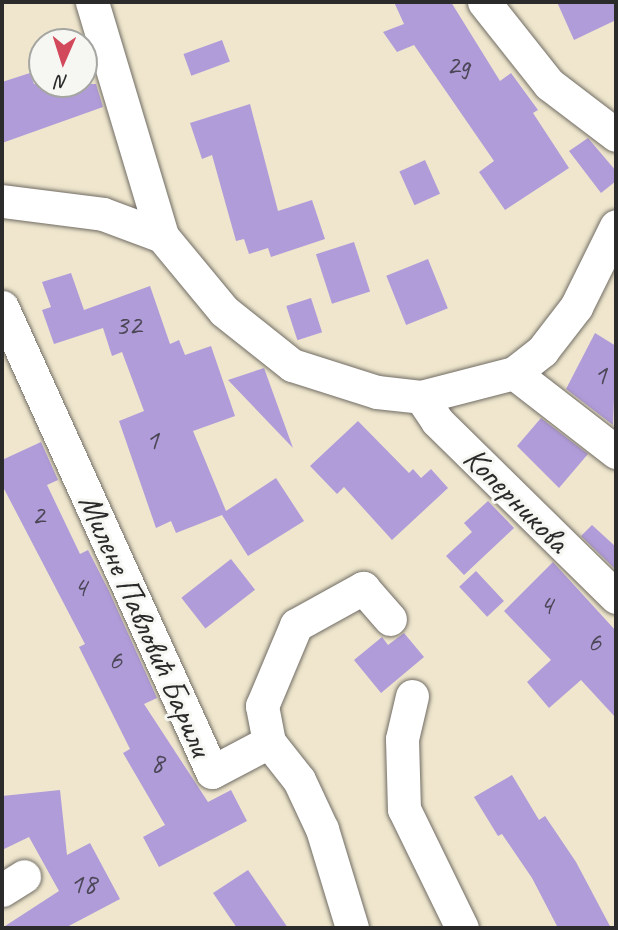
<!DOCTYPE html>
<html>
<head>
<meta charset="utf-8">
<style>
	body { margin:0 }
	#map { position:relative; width:618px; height:930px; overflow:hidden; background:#efe6cd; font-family:Caveat,sans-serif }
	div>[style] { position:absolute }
	.building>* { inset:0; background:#b19cda; transform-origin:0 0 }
	.roads { filter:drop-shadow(0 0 2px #706c64) drop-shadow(0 0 2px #706c64) }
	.minor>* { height:33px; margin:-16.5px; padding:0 16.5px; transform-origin:16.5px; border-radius:16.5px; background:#fff }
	span { translate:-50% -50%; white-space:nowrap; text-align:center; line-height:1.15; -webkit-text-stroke:6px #f6f6f2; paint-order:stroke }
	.number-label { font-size:30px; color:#4c4757 }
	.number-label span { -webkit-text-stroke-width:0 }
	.street-label { font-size:33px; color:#2b2b2b }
	.frame { position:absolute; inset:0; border:4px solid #2b2b2b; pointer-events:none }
	.north { position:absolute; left:28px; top:28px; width:70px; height:70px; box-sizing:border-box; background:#f6f6f2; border:2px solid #a5a5a2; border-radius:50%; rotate:183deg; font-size:19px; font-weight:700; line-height:28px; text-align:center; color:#2b2b2b }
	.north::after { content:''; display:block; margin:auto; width:24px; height:32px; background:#d1495b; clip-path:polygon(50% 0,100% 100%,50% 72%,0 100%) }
</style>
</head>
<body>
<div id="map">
	<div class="building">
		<i style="clip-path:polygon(394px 2px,451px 2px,500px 81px,511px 73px,538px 110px,533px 113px,569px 168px,505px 210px,479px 172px,494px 161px,414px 45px,397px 52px,383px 32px,404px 24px)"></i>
		<i style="clip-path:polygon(557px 2px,616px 2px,616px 20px,574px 40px)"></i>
		<i style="left:222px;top:40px;width:23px;height:41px;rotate:70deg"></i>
		<i style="clip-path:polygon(30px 73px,34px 84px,96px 84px,103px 107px,2px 143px,2px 82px)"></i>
		<i style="clip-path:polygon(250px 104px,278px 211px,312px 200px,325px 239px,271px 257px,268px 248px,249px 254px,244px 239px,236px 241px,212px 155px,202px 159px,190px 123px)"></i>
		<i style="clip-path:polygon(588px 138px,616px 171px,616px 181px,601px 193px,569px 151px)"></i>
		<i style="left:425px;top:160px;width:37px;height:28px;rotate:66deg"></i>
		<i style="left:354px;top:242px;width:52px;height:40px;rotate:72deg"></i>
		<i style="left:428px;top:259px;width:53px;height:45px;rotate:68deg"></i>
		<i style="clip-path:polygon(71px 273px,84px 310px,150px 286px,170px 344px,179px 340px,185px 355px,211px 346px,235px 416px,193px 431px,226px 511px,276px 478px,304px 521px,248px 556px,222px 515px,176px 533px,171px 521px,156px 528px,119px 421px,144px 411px,122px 352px,112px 356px,103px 328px,54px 344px,42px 310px,51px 307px,42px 282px)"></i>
		<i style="left:311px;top:298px;width:36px;height:26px;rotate:72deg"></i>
		<i style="clip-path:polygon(595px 333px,616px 346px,613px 425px,566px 389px)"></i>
		<i style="clip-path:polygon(264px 368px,293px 448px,228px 380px)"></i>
		<i style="clip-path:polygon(541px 418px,588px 454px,559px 488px,517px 446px)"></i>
		<i style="clip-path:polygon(358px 421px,409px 473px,413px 469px,421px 478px,431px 469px,448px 488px,392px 540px,344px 487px,337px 494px,310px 466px)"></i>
		<i style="clip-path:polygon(41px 442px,58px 480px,47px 485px,80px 554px,88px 550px,109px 591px,157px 698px,144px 704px,208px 802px,231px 790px,247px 821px,159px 867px,143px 837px,165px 825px,123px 753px,130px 749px,79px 647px,85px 644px,2px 485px,2px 460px)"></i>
		<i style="clip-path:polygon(488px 501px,514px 528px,464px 575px,446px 556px,472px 532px,464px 523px)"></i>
		<i style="clip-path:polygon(592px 525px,616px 547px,616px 570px,581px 536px)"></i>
		<i style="left:231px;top:559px;width:39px;height:63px;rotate:52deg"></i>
		<i style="clip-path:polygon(553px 562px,616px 631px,616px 718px,581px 680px,549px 708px,527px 682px,551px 660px,504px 611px)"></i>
		<i style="left:476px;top:571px;width:41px;height:23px;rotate:47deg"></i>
		<i style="clip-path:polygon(404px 633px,424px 657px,381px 693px,354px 660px,382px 637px,388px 645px)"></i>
		<i style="clip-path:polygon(512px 775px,539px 820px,545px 816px,576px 862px,611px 928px,558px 928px,532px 878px,502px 834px,498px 836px,474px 797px)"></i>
		<i style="clip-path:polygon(60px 790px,67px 855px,90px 843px,120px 899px,65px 928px,2px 928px,59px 891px,29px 837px,2px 850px,2px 796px)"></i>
		<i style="clip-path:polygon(248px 870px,288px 928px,237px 928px,213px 893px)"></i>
	</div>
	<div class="roads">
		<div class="minor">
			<i style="left:92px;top:2px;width:244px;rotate:73.3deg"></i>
			<i style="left:484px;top:2px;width:105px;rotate:51.6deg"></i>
			<i style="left:549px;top:84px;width:84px;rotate:37.3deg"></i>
			<i style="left:2px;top:201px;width:102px;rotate:7.3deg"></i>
			<i style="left:103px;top:214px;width:63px;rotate:20.4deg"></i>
			<i style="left:162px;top:236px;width:97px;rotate:50.4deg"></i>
			<i style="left:224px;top:311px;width:87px;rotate:38.5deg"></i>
			<i style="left:292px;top:365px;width:89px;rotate:17.6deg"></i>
			<i style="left:377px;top:392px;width:44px;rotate:6.5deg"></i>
			<i style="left:421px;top:397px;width:96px;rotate:-14.5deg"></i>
			<i style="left:514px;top:373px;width:36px;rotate:-38deg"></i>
			<i style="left:542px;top:351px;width:56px;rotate:-52.3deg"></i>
			<i style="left:576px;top:307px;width:90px;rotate:-63.7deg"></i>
			<i style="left:2px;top:307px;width:510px;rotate:65.7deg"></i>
			<i style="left:212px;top:772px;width:64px;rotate:-27.8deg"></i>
			<i style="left:269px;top:742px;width:48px;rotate:51.7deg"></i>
			<i style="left:299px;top:780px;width:54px;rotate:64.9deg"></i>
			<i style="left:322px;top:829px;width:103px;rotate:73.1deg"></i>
			<i style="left:514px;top:373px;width:129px;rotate:37.8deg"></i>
			<i style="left:421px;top:397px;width:29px;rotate:56deg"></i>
			<i style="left:437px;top:421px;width:251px;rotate:44.5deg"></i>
			<i style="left:412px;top:696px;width:44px;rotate:103.1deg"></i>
			<i style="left:402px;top:739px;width:70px;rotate:88.4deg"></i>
			<i style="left:404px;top:809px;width:132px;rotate:64deg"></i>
			<i style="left:269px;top:742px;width:37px;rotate:-101deg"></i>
			<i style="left:262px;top:706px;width:88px;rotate:-67.2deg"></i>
			<i style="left:296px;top:625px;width:77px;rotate:-28.9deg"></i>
			<i style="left:363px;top:588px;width:41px;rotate:48.9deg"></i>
			<i style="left:2px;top:890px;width:26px;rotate:-32deg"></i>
		</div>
	</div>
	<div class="number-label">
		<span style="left:458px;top:64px">2g</span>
		<span style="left:128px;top:324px">32</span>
		<span style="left:600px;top:374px">1</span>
		<span style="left:152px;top:439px">1</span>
		<span style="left:38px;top:514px">2</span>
		<span style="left:80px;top:586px">4</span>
		<span style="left:546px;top:604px">4</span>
		<span style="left:594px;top:641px">6</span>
		<span style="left:115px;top:659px">6</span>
		<span style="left:157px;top:762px">8</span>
		<span style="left:83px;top:883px">18</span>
	</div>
	<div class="street-label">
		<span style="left:516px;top:500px;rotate:45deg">Коперникова</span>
		<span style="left:145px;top:625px;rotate:66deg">Милене Павловић Барили</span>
	</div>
	<div class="frame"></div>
	<div class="north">N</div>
</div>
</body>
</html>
